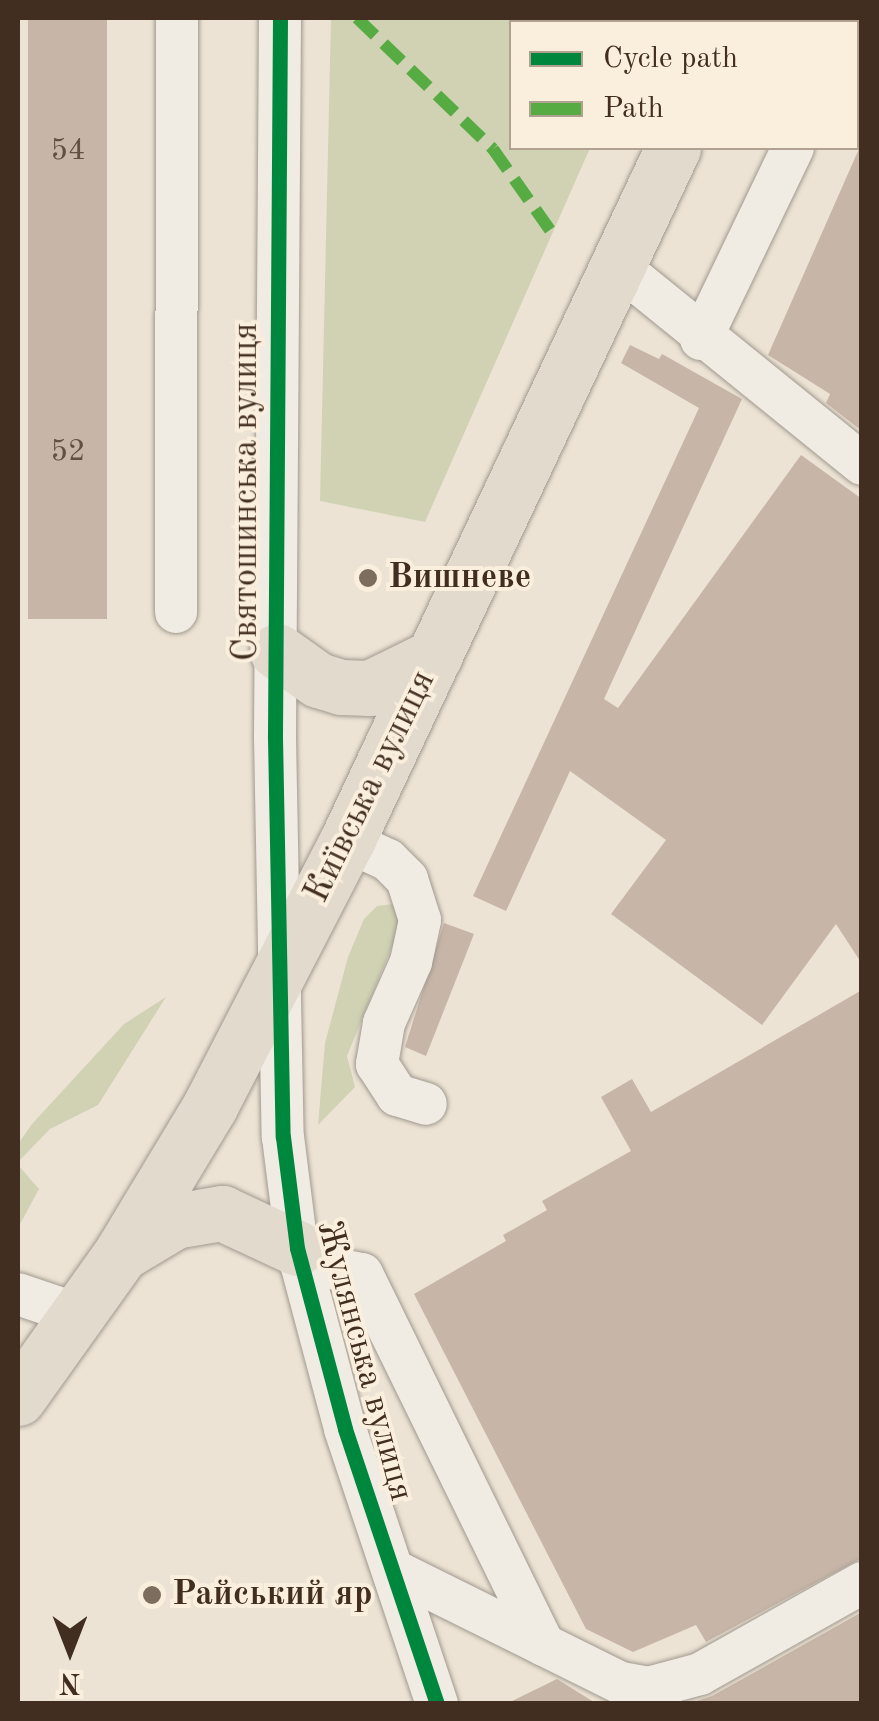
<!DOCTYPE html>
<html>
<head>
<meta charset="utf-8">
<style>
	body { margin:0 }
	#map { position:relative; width:879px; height:1721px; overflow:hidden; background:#ece3d4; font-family:"Old Standard TT",serif }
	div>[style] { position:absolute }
	.green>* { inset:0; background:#d0d2b3 }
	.building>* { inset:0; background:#c7b6a8; transform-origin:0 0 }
	.roads { filter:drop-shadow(0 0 2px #a0998f) drop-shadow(0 0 2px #a0998f) }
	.minor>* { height:42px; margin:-21px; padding:0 21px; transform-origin:21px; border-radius:21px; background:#f0ebe3 }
	.major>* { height:55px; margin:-27.5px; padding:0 27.5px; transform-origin:27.5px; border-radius:27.5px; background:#e3dace }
	.quiet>* { height:12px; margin-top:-6px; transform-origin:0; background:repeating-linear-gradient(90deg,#56ab43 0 25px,transparent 0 37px) }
	.cycleway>* { height:15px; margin:-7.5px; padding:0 7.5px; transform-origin:7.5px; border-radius:7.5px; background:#00873e }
	.dots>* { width:28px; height:28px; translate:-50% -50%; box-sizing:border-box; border:5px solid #faeedd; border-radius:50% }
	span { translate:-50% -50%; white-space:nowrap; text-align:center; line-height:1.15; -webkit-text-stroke:8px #faeedd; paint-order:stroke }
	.number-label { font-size:30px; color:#625042 }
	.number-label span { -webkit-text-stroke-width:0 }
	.street-label { font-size:35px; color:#412e20 }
	.poi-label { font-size:35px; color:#412e20; font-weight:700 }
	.left { translate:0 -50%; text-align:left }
	.frame { position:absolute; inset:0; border:20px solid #412e20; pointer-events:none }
	.legend { position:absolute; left:509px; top:20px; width:350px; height:130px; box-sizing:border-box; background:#faeedd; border:2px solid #b0a191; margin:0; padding:12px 18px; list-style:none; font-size:30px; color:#412e20 }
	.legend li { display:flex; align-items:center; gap:20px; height:50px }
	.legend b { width:50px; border:2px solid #b0a191 }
	.north { position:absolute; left:20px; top:1601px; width:100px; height:100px; -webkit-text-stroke:8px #faeedd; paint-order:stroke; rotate:180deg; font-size:28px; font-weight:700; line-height:40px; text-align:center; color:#412e20 }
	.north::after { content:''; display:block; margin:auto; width:35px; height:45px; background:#412e20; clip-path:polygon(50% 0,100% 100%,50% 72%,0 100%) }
</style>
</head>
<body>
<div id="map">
	<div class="green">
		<i style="clip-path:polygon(331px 18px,648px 18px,512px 22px,512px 148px,590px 148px,425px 522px,320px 501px)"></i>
		<i style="clip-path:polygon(395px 904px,400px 927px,347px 1056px,355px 1087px,318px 1125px,325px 1043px,348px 957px,364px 919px,377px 906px)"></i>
		<i style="clip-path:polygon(166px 997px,98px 1105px,50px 1129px,18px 1162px,18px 1144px,32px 1124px,124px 1024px)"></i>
		<i style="clip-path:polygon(18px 1165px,39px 1189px,18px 1228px)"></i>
	</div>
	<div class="building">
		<i style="left:28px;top:18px;width:79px;height:601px"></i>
		<i style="clip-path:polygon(862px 142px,862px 431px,826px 403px,830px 394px,768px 355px)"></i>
		<i style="clip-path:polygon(630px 345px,659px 359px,662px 354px,742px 399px,604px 699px,618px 708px,801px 455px,862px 499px,862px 964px,836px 924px,762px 1025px,611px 914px,666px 840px,570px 771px,506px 911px,473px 896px,699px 408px,621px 363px)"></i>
		<i style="clip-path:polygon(444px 923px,474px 934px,426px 1056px,405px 1047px)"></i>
		<i style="clip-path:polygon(862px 990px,862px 1558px,706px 1642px,696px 1625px,633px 1652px,586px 1629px,414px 1294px,506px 1241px,503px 1235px,547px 1210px,542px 1201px,631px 1151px,601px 1097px,632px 1079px,651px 1112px)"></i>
		<i style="clip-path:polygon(862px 1612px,862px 1704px,687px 1704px,712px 1696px)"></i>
		<i style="clip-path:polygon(557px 1679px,597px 1704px,506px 1704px)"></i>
	</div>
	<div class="roads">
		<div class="minor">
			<i style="left:280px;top:18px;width:720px;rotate:90.4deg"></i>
			<i style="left:275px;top:738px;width:399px;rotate:88.9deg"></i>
			<i style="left:283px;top:1137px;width:112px;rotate:82.8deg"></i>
			<i style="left:297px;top:1248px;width:187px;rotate:75.1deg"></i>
			<i style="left:345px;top:1429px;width:290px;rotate:71.5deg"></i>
			<i style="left:853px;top:22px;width:4px;rotate:-63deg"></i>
			<i style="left:619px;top:267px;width:313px;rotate:39deg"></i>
			<i style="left:701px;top:339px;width:212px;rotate:-64.3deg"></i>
			<i style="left:176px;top:612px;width:594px;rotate:-89.9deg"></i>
			<i style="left:347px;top:841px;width:45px;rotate:24.9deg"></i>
			<i style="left:388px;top:860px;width:27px;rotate:45deg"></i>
			<i style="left:407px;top:879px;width:43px;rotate:72.4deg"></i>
			<i style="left:420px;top:920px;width:43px;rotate:102.1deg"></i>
			<i style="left:411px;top:962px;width:67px;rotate:113.9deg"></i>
			<i style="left:384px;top:1023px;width:42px;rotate:99.7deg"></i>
			<i style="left:377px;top:1064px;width:37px;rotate:57deg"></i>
			<i style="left:397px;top:1095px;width:30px;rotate:17deg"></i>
			<i style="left:300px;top:1262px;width:63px;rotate:11deg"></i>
			<i style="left:362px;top:1274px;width:413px;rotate:63.9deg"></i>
			<i style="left:18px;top:1294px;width:62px;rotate:18.7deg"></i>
			<i style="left:395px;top:1571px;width:252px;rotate:26.4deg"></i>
			<i style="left:621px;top:1683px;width:27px;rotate:10deg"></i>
			<i style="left:648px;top:1688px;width:54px;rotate:-15.1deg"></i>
			<i style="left:700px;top:1674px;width:186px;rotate:-29.3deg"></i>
		</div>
		<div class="major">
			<i style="left:729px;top:22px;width:5px;rotate:-53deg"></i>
			<i style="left:277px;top:651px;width:50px;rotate:35.3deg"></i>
			<i style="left:318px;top:680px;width:24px;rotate:17deg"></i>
			<i style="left:341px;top:687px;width:29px;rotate:2deg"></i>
			<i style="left:370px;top:688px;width:72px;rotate:-26.2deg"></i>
			<i style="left:125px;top:1251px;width:58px;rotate:-31deg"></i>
			<i style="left:175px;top:1221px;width:48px;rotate:-9.7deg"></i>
			<i style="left:222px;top:1213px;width:83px;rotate:25deg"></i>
			<i style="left:18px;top:1398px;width:179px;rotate:-54.5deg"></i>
			<i style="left:122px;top:1252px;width:170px;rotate:-58.9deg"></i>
			<i style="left:210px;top:1106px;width:298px;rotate:-62.7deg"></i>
			<i style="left:347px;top:841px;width:766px;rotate:-64.81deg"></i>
		</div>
	</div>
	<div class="quiet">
		<i style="left:357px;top:18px;width:189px;rotate:43.9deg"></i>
		<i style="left:493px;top:149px;width:111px;rotate:54.9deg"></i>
		<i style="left:576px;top:18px;width:6px;rotate:45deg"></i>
	</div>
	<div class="cycleway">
		<i style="left:280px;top:18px;width:720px;rotate:90.4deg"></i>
		<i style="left:275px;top:738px;width:399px;rotate:88.9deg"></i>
		<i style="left:283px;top:1137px;width:112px;rotate:82.8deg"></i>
		<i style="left:297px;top:1248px;width:187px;rotate:75.1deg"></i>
		<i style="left:345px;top:1429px;width:290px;rotate:71.5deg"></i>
	</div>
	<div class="dots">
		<i style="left:368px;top:578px;background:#7d6d5f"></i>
		<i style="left:152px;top:1595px;background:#7d6d5f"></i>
	</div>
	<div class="number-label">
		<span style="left:68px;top:151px">54</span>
		<span style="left:68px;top:452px">52</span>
	</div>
	<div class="street-label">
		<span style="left:247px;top:492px;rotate:-90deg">Святошинська вулиця</span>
		<span style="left:371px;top:787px;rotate:-64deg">Київська вулиця</span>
		<span style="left:364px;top:1361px;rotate:75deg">Жулянська вулиця</span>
	</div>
	<div class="poi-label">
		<span class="left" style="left:388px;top:578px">Вишневе</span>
		<span class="left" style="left:172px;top:1595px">Райський яр</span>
	</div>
	<div class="frame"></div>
	<ul class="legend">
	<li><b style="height:12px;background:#00873e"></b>Cycle path</li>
	<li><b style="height:12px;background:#56ab43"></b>Path</li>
	</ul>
	<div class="north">N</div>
</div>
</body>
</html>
